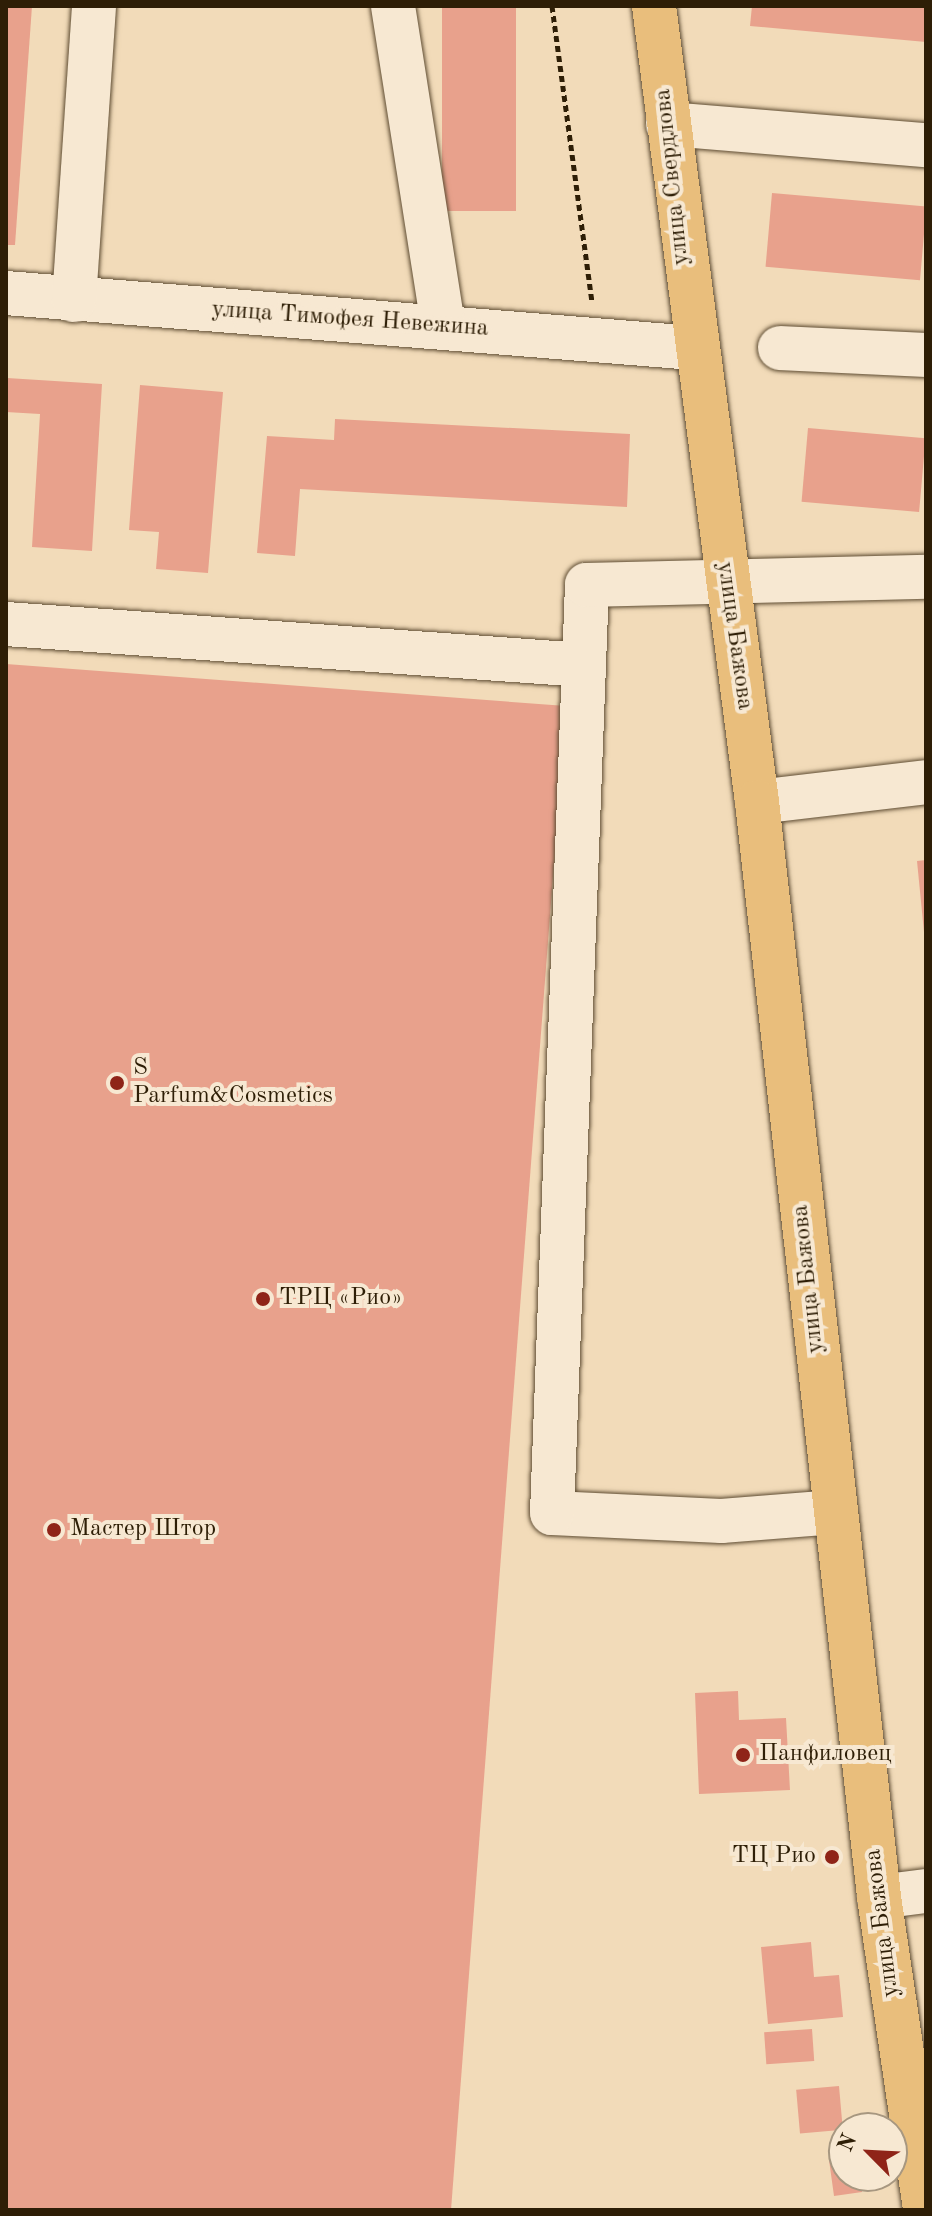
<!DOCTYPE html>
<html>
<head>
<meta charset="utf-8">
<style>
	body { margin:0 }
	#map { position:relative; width:932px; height:2216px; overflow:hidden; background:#f2dbb9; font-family:"Old Standard TT",serif }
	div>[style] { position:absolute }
	.building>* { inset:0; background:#e8a18c; transform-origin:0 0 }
	.path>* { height:5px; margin-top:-2.5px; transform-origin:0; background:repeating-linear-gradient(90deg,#2e1e06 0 6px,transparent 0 10px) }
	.roads { filter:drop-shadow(0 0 2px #5f4d33) drop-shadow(0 0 2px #5f4d33) }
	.minor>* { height:44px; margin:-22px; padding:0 22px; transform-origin:22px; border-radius:22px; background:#f7e8d2 }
	.major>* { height:44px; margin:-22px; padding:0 22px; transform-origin:22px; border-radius:22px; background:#e9be7c }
	.dots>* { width:22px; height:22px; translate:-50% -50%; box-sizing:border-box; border:4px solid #f7e8d2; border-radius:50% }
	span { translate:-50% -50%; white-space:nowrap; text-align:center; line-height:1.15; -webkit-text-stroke:8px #f7e8d2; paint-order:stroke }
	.street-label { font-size:24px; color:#2e1e06 }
	.poi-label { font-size:24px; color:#2e1e06 }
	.left { translate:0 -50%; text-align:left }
	.right { translate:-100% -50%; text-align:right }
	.frame { position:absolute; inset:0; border:8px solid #2e1e06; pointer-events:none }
	.north { position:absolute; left:828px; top:2112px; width:80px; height:80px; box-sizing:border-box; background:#f7e8d2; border:2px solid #a79780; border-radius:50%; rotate:294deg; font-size:22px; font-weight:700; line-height:32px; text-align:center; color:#2e1e06 }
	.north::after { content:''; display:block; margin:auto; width:28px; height:36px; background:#8f2418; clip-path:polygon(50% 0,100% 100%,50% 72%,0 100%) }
</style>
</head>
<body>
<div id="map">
	<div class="building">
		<i style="clip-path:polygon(6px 6px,32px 6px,15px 245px,6px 245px)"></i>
		<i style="left:442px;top:6px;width:74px;height:205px"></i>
		<i style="clip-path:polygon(752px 6px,926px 6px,926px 42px,750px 26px)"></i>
		<i style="left:772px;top:193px;width:155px;height:74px;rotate:5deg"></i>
		<i style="clip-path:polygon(7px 378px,102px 384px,92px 551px,32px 547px,40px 414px,6px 412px)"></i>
		<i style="clip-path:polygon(140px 385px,223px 392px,208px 573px,156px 569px,159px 532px,129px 530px)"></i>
		<i style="clip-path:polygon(335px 419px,630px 434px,627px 507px,300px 489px,295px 556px,257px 553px,267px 436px,334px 440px)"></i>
		<i style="left:808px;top:428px;width:118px;height:74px;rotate:5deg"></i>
		<i style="clip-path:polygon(6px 664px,566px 706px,451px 2210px,6px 2210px)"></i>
		<i style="clip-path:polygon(926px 860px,926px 932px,924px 932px,917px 861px)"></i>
		<i style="clip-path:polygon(738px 1691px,739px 1720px,786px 1718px,790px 1790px,699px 1794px,695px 1693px)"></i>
		<i style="clip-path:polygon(811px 1942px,814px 1977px,839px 1975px,843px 2017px,768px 2024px,761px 1947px)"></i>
		<i style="left:812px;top:2029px;width:32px;height:48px;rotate:86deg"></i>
		<i style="left:839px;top:2086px;width:44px;height:43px;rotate:85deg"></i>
		<i style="clip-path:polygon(844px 2158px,844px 2176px,860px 2176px,862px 2192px,834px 2196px,829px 2160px)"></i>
	</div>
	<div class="path">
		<i style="left:552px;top:6px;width:299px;rotate:82.3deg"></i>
	</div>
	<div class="roads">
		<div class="minor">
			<i style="left:393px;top:6px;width:323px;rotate:81.1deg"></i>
			<i style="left:668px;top:124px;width:259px;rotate:4.7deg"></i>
			<i style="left:6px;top:293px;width:690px;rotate:4.57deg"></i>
			<i style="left:74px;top:300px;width:295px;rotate:-86.1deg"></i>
			<i style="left:780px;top:348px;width:146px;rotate:2.7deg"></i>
			<i style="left:6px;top:624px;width:579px;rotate:4.06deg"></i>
			<i style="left:757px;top:802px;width:170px;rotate:-6.7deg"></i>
			<i style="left:835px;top:1512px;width:114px;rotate:175.5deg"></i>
			<i style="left:721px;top:1521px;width:169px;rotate:-177.3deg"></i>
			<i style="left:552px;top:1513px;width:929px;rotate:-87.84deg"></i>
			<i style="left:587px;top:585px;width:339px;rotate:-1.4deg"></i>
			<i style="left:879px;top:1897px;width:47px;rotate:-7.3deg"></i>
		</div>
		<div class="major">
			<i style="left:654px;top:6px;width:803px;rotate:82.63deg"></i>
			<i style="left:757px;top:802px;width:1102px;rotate:83.64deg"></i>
			<i style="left:879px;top:1897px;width:316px;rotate:81.6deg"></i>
		</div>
	</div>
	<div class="dots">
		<i style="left:117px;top:1083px;background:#8f2418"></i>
		<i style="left:263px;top:1299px;background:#8f2418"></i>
		<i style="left:54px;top:1530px;background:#8f2418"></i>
		<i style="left:743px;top:1755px;background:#8f2418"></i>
		<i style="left:832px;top:1857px;background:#8f2418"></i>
	</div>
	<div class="street-label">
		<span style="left:673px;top:177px;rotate:-96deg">улица Свердлова</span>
		<span style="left:350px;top:320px;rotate:4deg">улица Тимофея Невежина</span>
		<span style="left:734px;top:636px;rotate:82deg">улица Бажова</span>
		<span style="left:809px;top:1279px;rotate:-96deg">улица Бажова</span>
		<span style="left:883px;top:1923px;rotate:-97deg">улица Бажова</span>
	</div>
	<div class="poi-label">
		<span class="left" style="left:133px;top:1083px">S<br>Parfum&amp;Cosmetics</span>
		<span class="left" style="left:279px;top:1299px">ТРЦ «Рио»</span>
		<span class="left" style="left:70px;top:1530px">Мастер Штор</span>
		<span class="left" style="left:759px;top:1755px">Панфиловец</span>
		<span class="right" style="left:816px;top:1857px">ТЦ Рио</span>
	</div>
	<div class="frame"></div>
	<div class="north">N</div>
</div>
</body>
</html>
